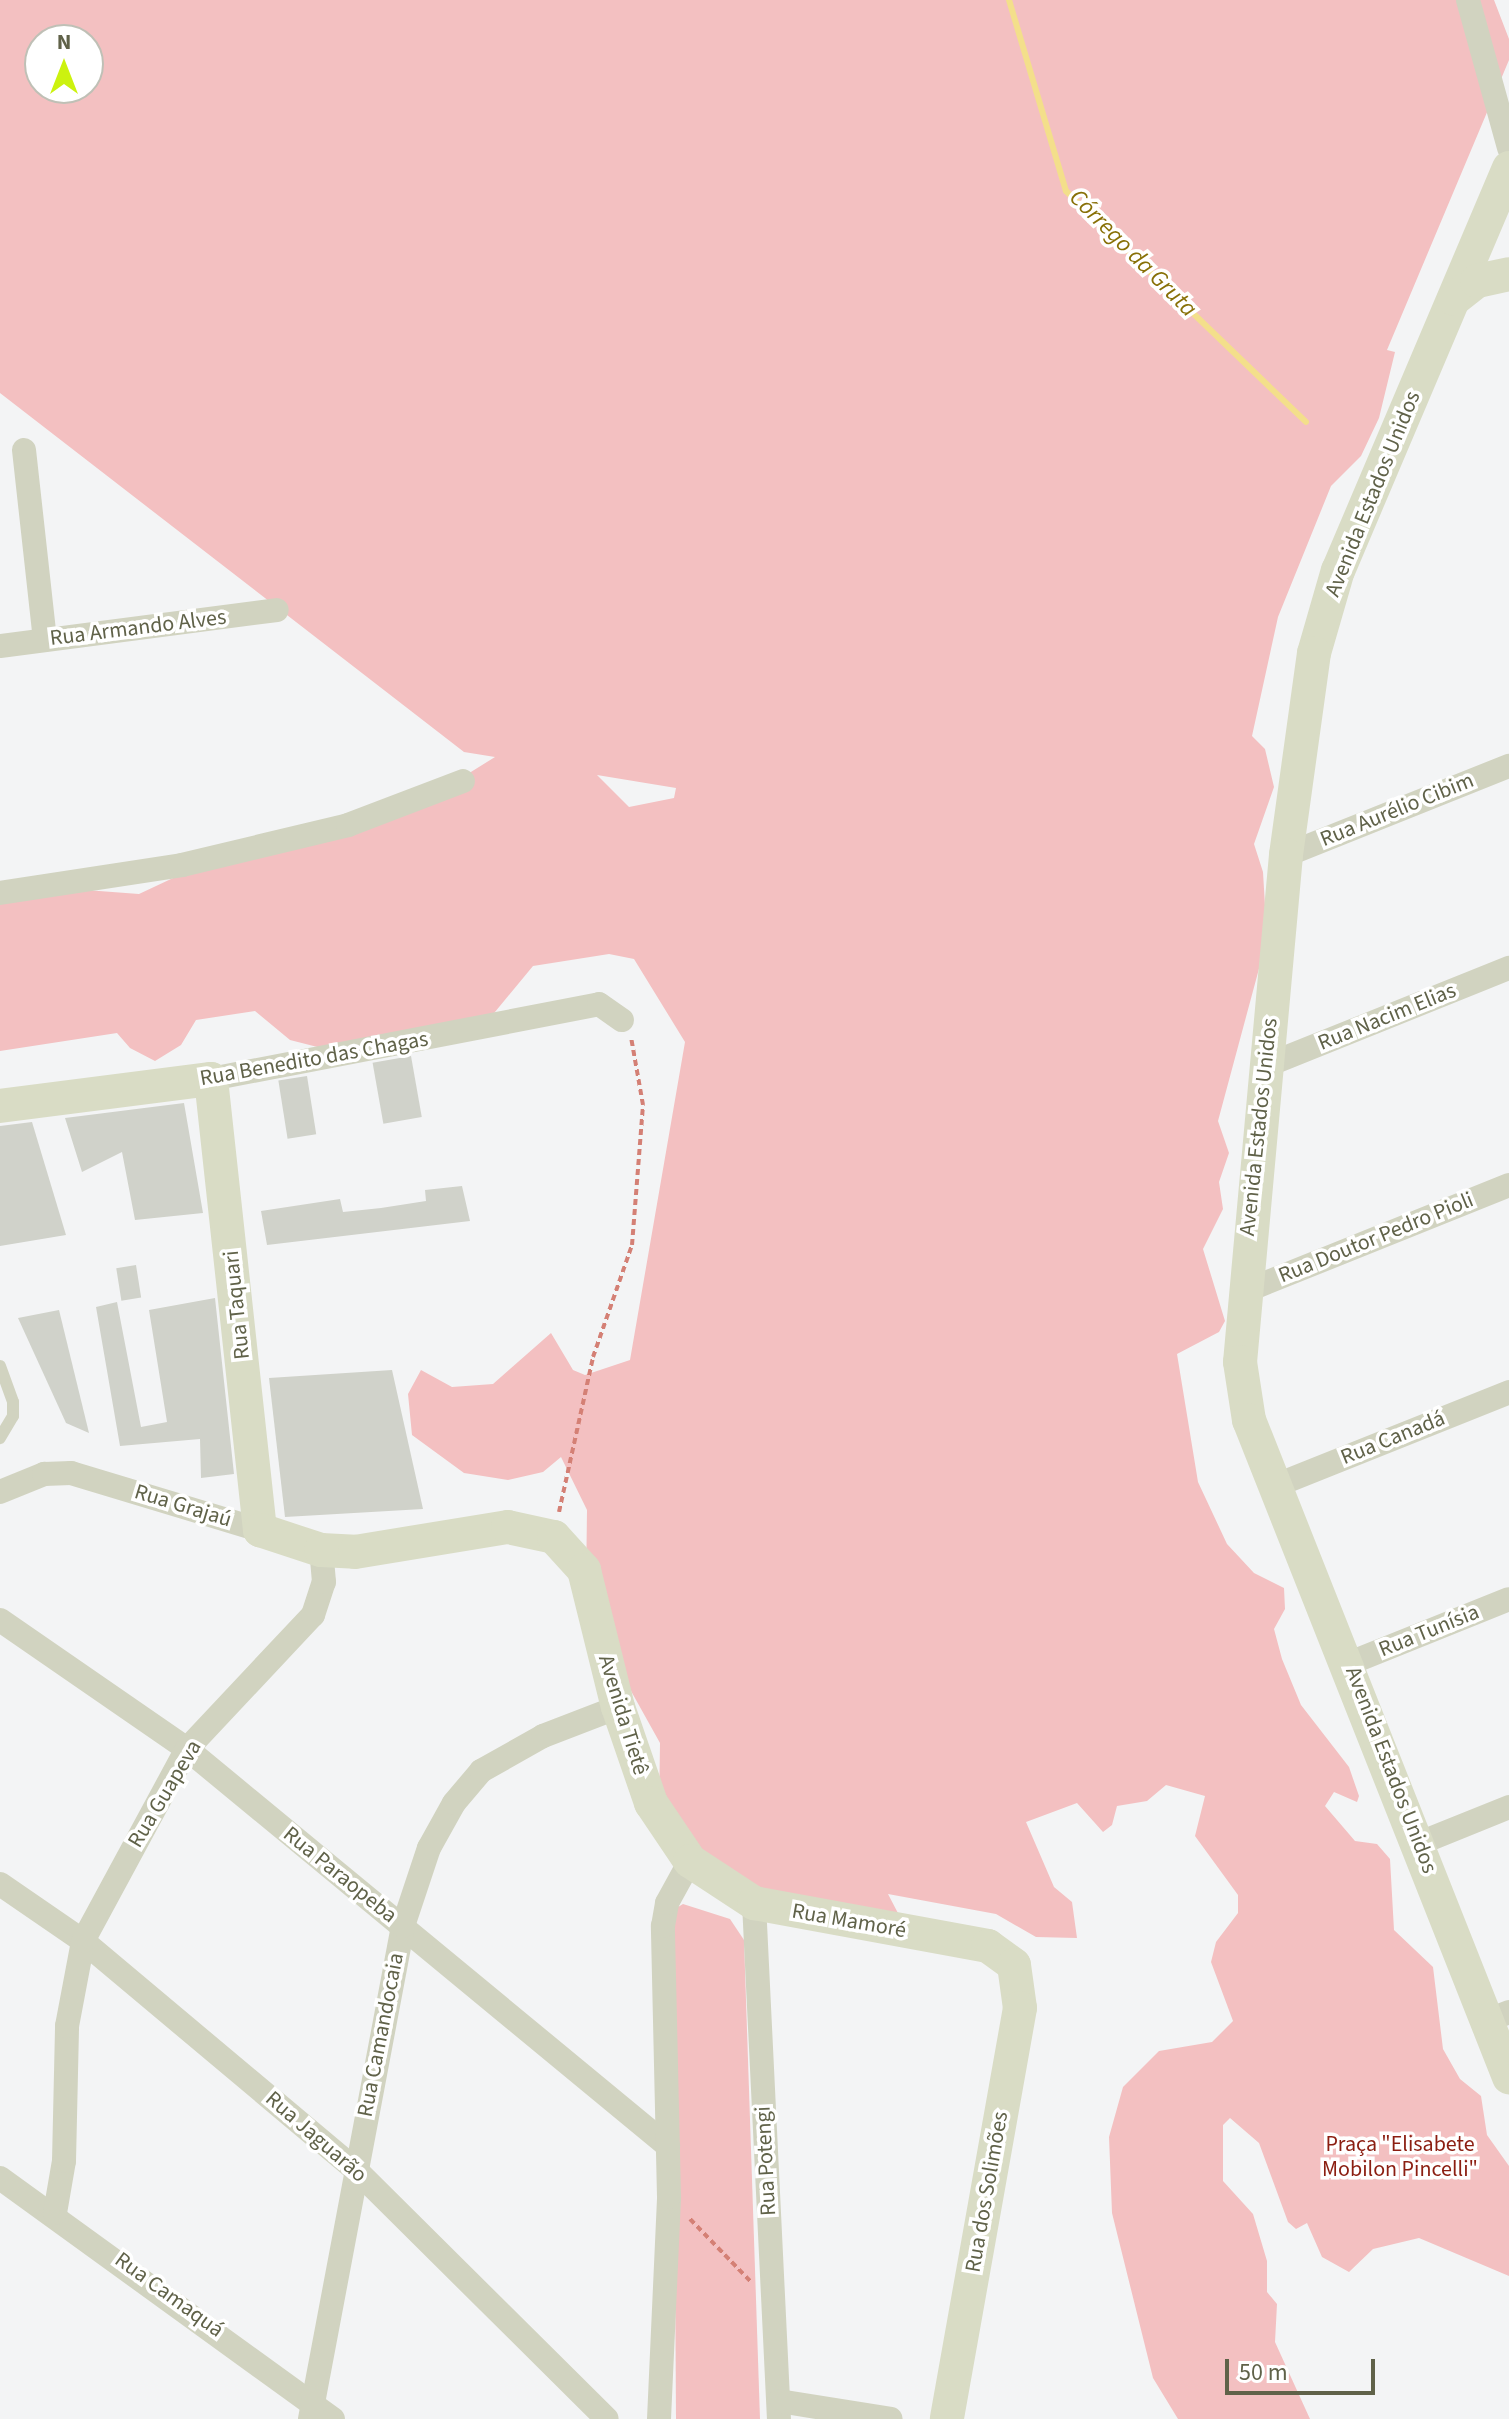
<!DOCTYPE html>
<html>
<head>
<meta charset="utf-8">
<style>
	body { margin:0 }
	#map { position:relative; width:1509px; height:2419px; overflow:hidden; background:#f3f4f5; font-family:"Source Sans 3",sans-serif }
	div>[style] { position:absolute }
	.green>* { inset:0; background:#f3c0c1 }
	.stream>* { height:6px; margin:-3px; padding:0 3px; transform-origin:3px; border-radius:3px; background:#f3df8b }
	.building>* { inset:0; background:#d0d2ca; transform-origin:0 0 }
	.path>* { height:4px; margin-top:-2px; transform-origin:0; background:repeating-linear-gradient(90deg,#d48075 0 6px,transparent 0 10px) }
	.lane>* { height:12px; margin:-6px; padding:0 6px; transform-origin:6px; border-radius:6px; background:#d1d3c0 }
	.street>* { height:24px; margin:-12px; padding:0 12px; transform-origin:12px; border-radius:12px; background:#d1d3c0 }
	.secondary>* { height:34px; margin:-17px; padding:0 17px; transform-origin:17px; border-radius:17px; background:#d9dcc5 }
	span { translate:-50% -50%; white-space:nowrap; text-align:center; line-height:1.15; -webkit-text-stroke:7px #fff; paint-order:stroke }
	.street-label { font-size:22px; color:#606249 }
	.park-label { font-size:22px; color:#8b1e11 }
	.water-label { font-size:24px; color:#887007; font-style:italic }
	.north { position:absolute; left:24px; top:24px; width:80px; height:80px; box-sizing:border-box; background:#fff; border:2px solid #bfc0b6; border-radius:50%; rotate:0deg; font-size:22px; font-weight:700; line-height:32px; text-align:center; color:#606249 }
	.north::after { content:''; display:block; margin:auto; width:28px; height:36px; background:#ccf20f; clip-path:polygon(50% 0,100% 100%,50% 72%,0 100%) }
	.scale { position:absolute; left:1225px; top:2359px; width:150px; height:36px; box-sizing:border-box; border:4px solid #606249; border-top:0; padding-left:10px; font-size:24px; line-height:28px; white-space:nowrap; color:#606249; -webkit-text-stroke:6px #fff; paint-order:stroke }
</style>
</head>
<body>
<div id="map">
	<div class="green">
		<i style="clip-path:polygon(evenodd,0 0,1494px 0,1509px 39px,1509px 60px,1387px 350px,1395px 352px,1379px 418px,1361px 456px,1331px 486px,1278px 617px,1252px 736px,1265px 749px,1274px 787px,1254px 844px,1263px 872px,1267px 939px,1218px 1121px,1229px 1153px,1219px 1182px,1223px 1209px,1203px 1249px,1225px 1321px,1219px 1332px,1177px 1354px,1198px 1482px,1227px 1544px,1254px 1573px,1284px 1588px,1285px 1609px,1274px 1629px,1282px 1659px,1301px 1705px,1349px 1767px,1359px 1796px,1357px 1802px,1334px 1792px,1325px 1806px,1355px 1841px,1377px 1844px,1390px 1859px,1394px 1930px,1433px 1967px,1443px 2049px,1460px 2079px,1481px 2096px,1487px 2135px,1509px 2166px,1509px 2276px,1419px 2238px,1373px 2249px,1349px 2272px,1322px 2257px,1307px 2223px,1296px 2229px,1288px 2222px,1259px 2143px,1230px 2118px,1223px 2125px,1223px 2181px,1253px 2214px,1267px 2261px,1267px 2292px,1277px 2304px,1275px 2342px,1310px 2419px,1178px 2419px,1153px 2378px,1112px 2213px,1109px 2137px,1123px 2087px,1159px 2051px,1212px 2042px,1233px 2021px,1211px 1962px,1216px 1942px,1238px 1913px,1238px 1895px,1195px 1836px,1205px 1796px,1166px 1785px,1147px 1801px,1117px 1806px,1112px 1825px,1103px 1832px,1077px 1803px,1026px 1822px,1054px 1887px,1072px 1902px,1077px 1938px,1036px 1937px,996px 1914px,888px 1894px,900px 1917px,764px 1903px,659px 1813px,660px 1743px,626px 1682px,586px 1587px,587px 1510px,561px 1457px,543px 1472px,508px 1480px,464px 1473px,412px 1435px,408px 1394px,421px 1370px,452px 1387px,493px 1384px,551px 1333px,573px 1370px,585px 1375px,630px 1360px,685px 1042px,634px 959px,609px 954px,533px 966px,490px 1018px,341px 1053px,290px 1040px,255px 1011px,196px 1020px,181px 1045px,155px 1061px,130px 1048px,117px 1033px,0 1051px,0 902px,59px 888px,139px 894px,188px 871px,450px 785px,495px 757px,464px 752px,0 393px,0 0,40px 40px,88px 40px,88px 88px,40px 88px,40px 40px,0 0,597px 775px,676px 788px,674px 798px,629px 807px,597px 775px)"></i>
		<i style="clip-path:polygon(683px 1904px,730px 1919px,744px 1940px,760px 2419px,676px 2419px,673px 1910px)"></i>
	</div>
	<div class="stream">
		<i style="left:1009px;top:0;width:199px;rotate:73.4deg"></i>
		<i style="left:1066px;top:191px;width:333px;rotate:43.9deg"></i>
	</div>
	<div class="building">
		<i style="left:411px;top:1056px;width:62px;height:39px;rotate:80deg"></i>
		<i style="left:307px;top:1076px;width:59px;height:29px;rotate:81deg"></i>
		<i style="clip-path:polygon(184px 1103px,203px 1213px,135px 1220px,122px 1152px,82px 1172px,65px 1118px)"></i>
		<i style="clip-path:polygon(32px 1122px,66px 1235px,0 1246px,0 1126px)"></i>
		<i style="clip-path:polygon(462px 1186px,470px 1221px,267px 1245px,261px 1211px,340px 1199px,343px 1212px,381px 1208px,426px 1201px,425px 1190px)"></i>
		<i style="left:136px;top:1265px;width:33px;height:20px;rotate:81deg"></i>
		<i style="clip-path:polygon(215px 1298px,234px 1474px,201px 1478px,200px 1439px,120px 1446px,96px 1307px,117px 1302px,141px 1427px,167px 1422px,149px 1310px)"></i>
		<i style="clip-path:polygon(59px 1310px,89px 1433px,66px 1423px,18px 1318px)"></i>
		<i style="clip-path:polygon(392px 1370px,423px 1509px,285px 1517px,269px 1378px)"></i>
	</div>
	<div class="path">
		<i style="left:559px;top:1512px;width:159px;rotate:-77.6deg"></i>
		<i style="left:593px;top:1357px;width:119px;rotate:-70.8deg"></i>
		<i style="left:632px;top:1245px;width:140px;rotate:-85.5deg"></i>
		<i style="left:643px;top:1105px;width:69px;rotate:-100deg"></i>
		<i style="left:690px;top:2219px;width:88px;rotate:45.9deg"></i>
	</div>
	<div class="lane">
		<i style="left:0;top:1366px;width:38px;rotate:70deg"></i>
		<i style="left:13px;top:1402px;width:14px;rotate:90deg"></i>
		<i style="left:13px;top:1416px;width:26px;rotate:121deg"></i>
	</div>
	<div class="street">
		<i style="left:1468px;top:0;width:154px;rotate:74.5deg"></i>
		<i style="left:24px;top:450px;width:191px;rotate:83.7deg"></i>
		<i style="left:0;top:646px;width:279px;rotate:-7.4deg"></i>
		<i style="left:1286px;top:855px;width:240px;rotate:-21.8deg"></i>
		<i style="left:0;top:893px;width:184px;rotate:-8.7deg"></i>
		<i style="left:182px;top:865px;width:171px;rotate:-13.5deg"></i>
		<i style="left:348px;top:825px;width:123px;rotate:-20.9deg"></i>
		<i style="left:1265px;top:1066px;width:263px;rotate:-21.9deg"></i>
		<i style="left:211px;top:1079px;width:395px;rotate:-10.9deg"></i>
		<i style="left:599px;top:1004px;width:28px;rotate:35deg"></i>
		<i style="left:1243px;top:1292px;width:287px;rotate:-21.9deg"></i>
		<i style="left:1277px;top:1485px;width:250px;rotate:-21.8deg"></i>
		<i style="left:0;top:1492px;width:48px;rotate:-22.2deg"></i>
		<i style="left:44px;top:1474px;width:27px;rotate:-2deg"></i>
		<i style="left:71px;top:1473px;width:197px;rotate:16.8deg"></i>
		<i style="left:0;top:1620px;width:227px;rotate:34.6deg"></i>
		<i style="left:187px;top:1749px;width:624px;rotate:39.54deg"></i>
		<i style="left:1350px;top:1663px;width:171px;rotate:-21.9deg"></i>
		<i style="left:1420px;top:1843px;width:96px;rotate:-22deg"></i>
		<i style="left:0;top:1884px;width:101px;rotate:34.5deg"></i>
		<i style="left:83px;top:1941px;width:354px;rotate:40deg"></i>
		<i style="left:354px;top:2168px;width:356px;rotate:44.8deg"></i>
		<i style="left:754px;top:1903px;width:517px;rotate:87.23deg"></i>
		<i style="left:1486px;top:2021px;width:25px;rotate:-21deg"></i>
		<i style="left:0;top:2178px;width:411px;rotate:35.9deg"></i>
		<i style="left:55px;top:2213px;width:53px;rotate:-80.2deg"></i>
		<i style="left:64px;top:2161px;width:135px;rotate:-88.7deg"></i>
		<i style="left:67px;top:2026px;width:86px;rotate:-79.3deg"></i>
		<i style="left:83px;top:1941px;width:218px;rotate:-61.6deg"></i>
		<i style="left:187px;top:1749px;width:184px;rotate:-46.8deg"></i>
		<i style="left:313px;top:1615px;width:35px;rotate:-72deg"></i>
		<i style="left:324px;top:1582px;width:32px;rotate:-95deg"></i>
		<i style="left:779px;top:2401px;width:113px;rotate:9.1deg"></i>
		<i style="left:310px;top:2419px;width:502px;rotate:-79.32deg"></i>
		<i style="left:403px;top:1926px;width:82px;rotate:-71.6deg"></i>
		<i style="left:429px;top:1848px;width:51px;rotate:-60.9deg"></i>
		<i style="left:454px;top:1803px;width:42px;rotate:-49.8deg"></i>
		<i style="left:481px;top:1771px;width:71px;rotate:-29.4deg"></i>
		<i style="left:543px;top:1736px;width:80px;rotate:-21.1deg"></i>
		<i style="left:659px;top:2419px;width:222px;rotate:-87.4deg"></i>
		<i style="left:669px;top:2197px;width:271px;rotate:-91.3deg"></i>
		<i style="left:663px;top:1926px;width:23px;rotate:-80deg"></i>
		<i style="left:667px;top:1903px;width:48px;rotate:-61.3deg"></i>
	</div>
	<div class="secondary">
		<i style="left:1509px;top:168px;width:437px;rotate:113deg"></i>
		<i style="left:1338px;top:570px;width:86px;rotate:106.1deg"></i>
		<i style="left:1314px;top:653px;width:204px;rotate:97.9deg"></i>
		<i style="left:1286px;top:855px;width:509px;rotate:95.18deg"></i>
		<i style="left:1240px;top:1362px;width:59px;rotate:81.2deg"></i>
		<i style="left:1249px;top:1420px;width:707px;rotate:68.41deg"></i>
		<i style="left:1454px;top:299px;width:29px;rotate:-38deg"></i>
		<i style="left:1477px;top:281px;width:33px;rotate:-12deg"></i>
		<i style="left:0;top:1106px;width:213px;rotate:-7.3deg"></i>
		<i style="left:211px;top:1079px;width:454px;rotate:83.8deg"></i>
		<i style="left:260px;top:1530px;width:64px;rotate:18.2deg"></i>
		<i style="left:321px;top:1550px;width:34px;rotate:3deg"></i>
		<i style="left:355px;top:1552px;width:155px;rotate:-9.3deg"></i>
		<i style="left:508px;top:1527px;width:47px;rotate:12.3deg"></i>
		<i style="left:554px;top:1537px;width:45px;rotate:47.7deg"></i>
		<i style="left:584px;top:1570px;width:141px;rotate:76.1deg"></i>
		<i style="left:618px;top:1707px;width:102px;rotate:71deg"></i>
		<i style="left:651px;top:1803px;width:70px;rotate:56.1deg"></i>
		<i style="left:690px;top:1861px;width:77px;rotate:33.3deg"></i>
		<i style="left:754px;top:1903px;width:238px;rotate:10.4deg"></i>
		<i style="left:988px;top:1946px;width:32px;rotate:36deg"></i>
		<i style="left:1014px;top:1965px;width:43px;rotate:82.1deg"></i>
		<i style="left:1020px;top:2008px;width:417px;rotate:100.1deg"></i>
	</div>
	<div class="street-label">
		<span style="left:1373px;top:494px;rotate:-68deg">Avenida Estados Unidos</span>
		<span style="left:138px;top:628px;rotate:-7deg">Rua Armando Alves</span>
		<span style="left:1397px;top:810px;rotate:-22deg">Rua Aurélio Cibim</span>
		<span style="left:1387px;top:1017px;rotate:-22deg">Rua Nacim Elias</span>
		<span style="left:314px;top:1059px;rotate:-10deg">Rua Benedito das Chagas</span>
		<span style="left:1259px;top:1127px;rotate:-84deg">Avenida Estados Unidos</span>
		<span style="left:1376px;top:1238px;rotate:-22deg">Rua Doutor Pedro Pioli</span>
		<span style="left:237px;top:1305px;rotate:-96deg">Rua Taquari</span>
		<span style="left:1393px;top:1438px;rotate:-22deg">Rua Canadá</span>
		<span style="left:183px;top:1506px;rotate:17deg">Rua Grajaú</span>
		<span style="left:1429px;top:1631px;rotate:-22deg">Rua Tunísia</span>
		<span style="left:623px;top:1715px;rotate:73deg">Avenida Tietê</span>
		<span style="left:1391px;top:1770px;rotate:69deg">Avenida Estados Unidos</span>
		<span style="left:165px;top:1794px;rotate:-59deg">Rua Guapeva</span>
		<span style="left:340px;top:1875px;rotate:39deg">Rua Paraopeba</span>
		<span style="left:849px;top:1921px;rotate:10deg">Rua Mamoré</span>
		<span style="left:381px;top:2035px;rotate:-79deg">Rua Camandocaia</span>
		<span style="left:316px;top:2137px;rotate:41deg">Rua Jaguarão</span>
		<span style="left:766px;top:2161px;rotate:-93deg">Rua Potengi</span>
		<span style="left:987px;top:2192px;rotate:-80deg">Rua dos Solimões</span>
		<span style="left:169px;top:2295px;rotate:36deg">Rua Camaquá</span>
	</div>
	<div class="park-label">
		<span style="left:1400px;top:2157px">Praça "Elisabete<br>Mobilon Pincelli"</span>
	</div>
	<div class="water-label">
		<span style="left:1133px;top:253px;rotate:45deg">Córrego da Gruta</span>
	</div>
	<div class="north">N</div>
	<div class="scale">50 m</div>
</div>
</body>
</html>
